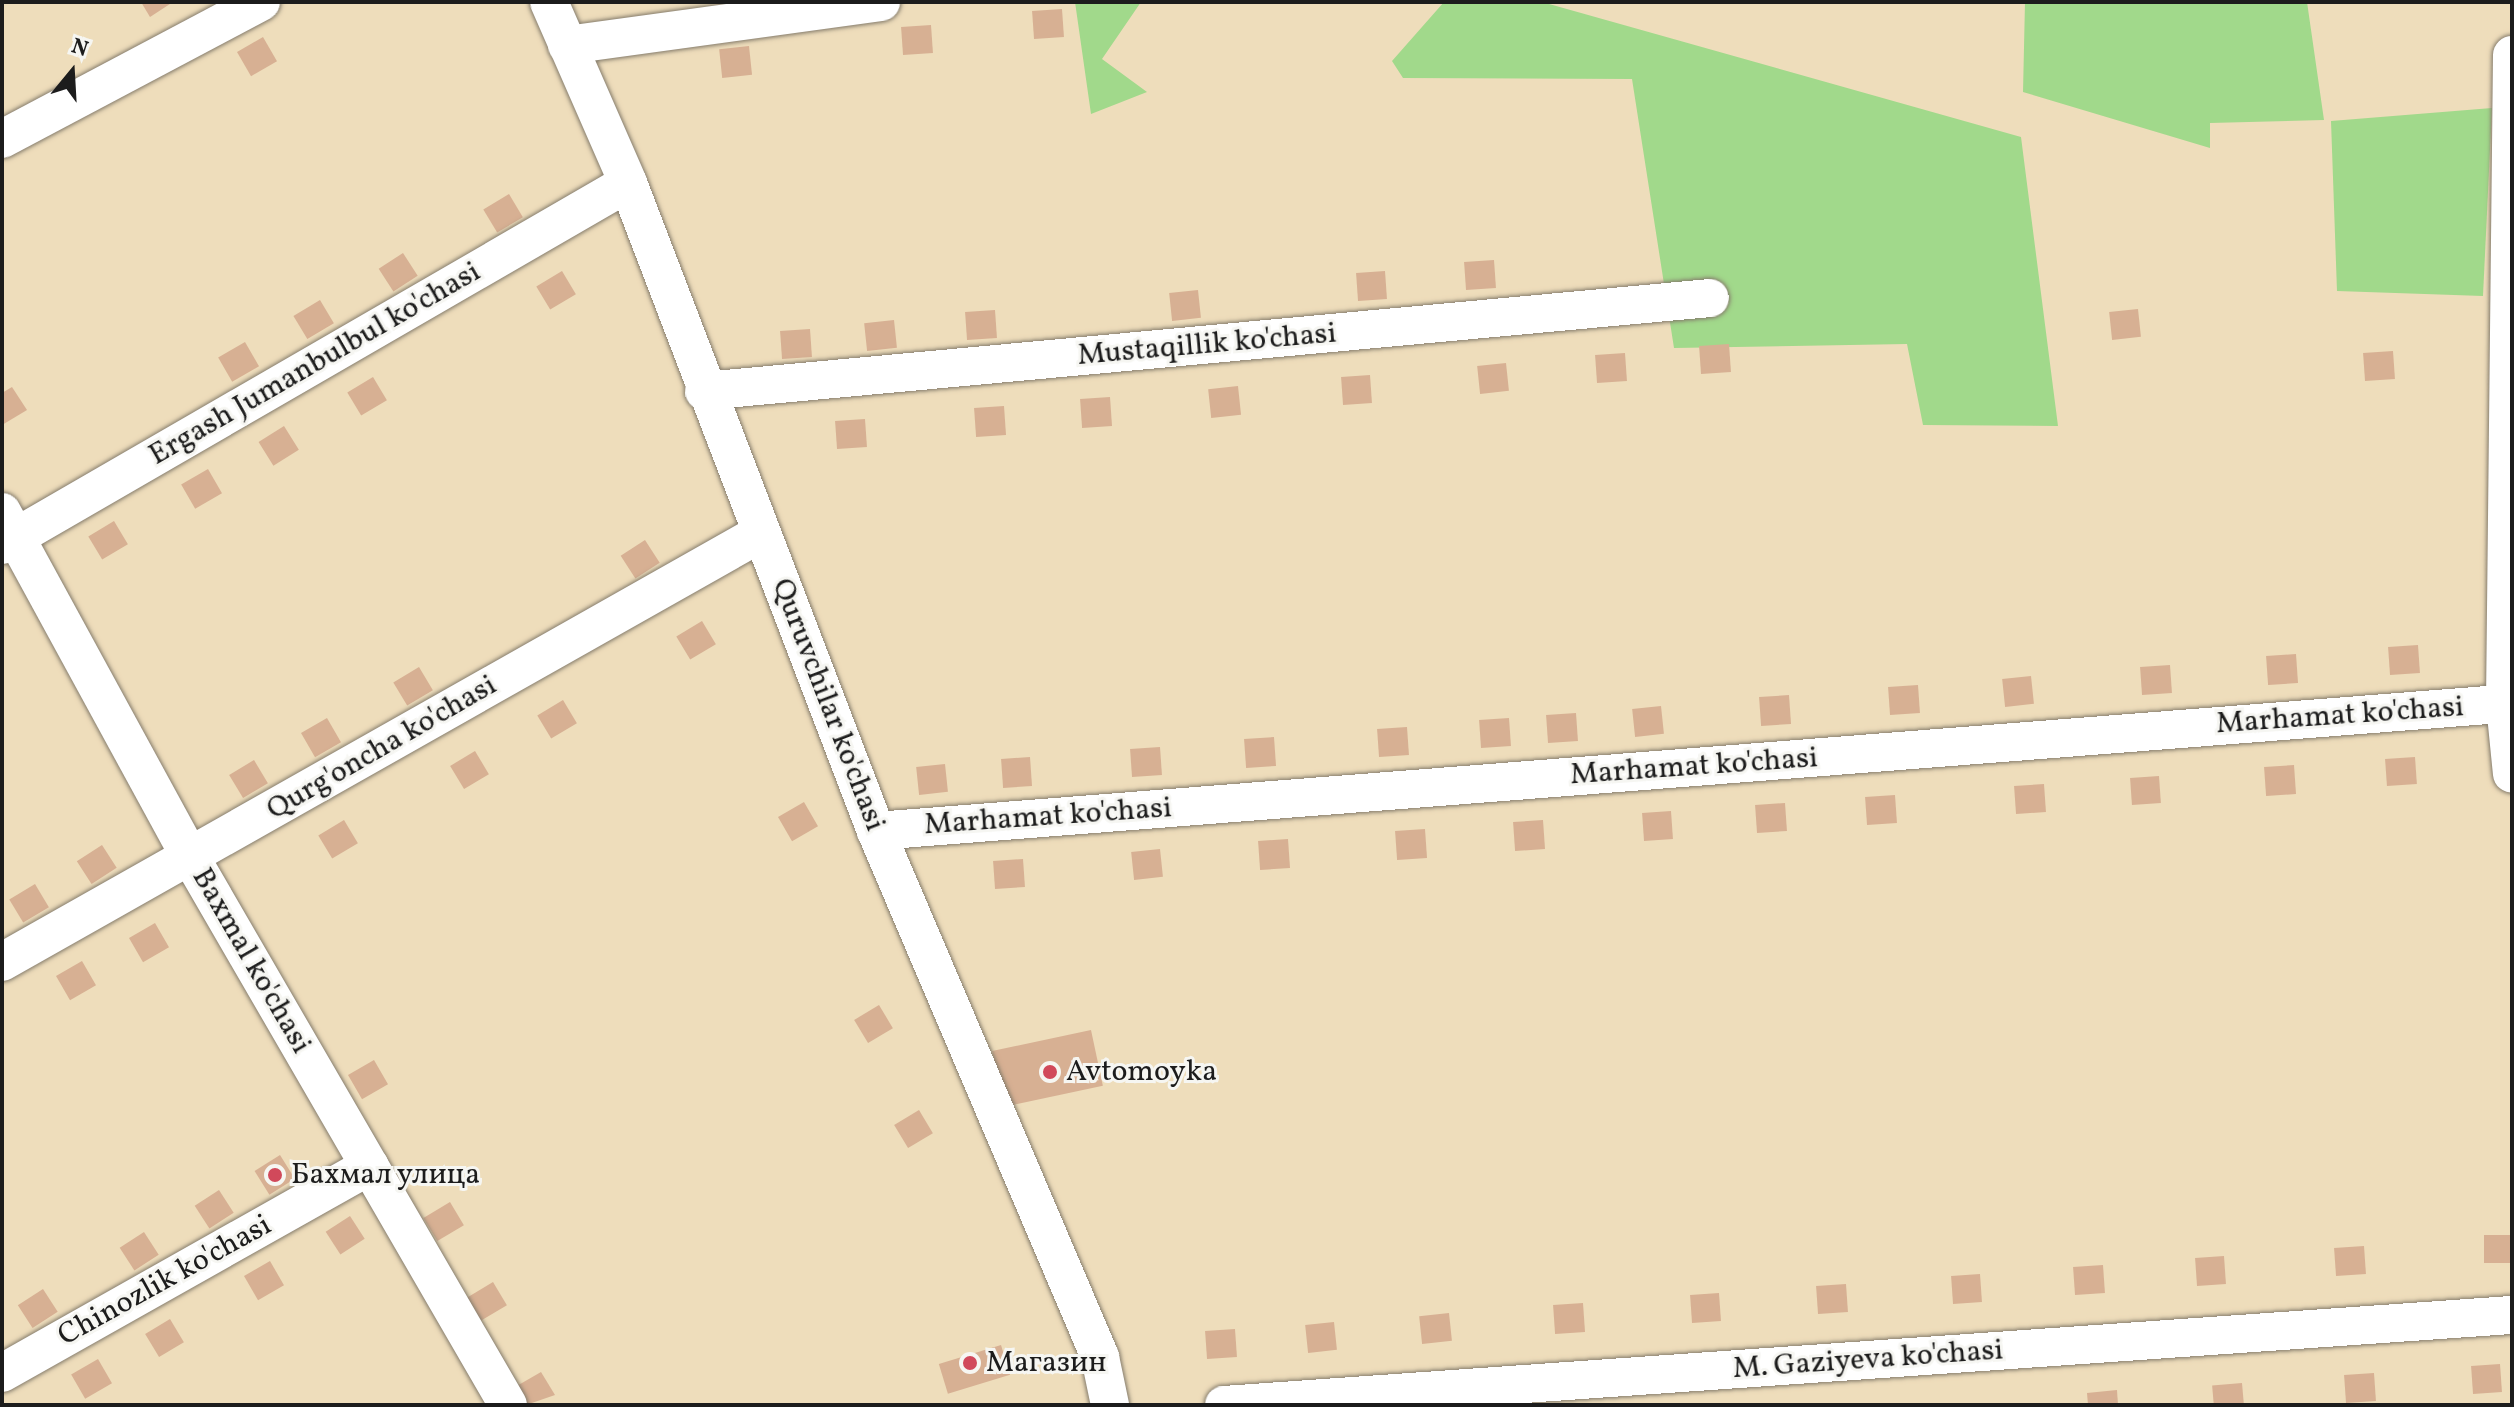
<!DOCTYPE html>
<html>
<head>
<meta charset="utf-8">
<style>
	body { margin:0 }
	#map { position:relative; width:2514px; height:1407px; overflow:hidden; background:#edb; font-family:Vollkorn,serif }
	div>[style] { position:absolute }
	.green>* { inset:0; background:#a1d98b }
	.building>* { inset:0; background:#d7b093; transform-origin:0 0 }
	.roads { filter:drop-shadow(0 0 2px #857c6c) drop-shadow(0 0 2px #857c6c) }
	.minor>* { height:38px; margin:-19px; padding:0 19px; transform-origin:19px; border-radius:19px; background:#fff }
	.dots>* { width:22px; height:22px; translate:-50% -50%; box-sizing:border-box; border:4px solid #f6f6f2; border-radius:50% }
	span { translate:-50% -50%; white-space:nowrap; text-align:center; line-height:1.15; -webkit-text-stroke:6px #f6f6f2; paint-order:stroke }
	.street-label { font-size:30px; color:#1c1c1c }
	.poi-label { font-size:30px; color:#1c1c1c }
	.left { translate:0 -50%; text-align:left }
	.frame { position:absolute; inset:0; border:4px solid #1c1c1c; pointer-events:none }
	.north { position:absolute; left:32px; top:32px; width:80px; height:80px; -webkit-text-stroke:6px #f6f6f2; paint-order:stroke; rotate:18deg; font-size:22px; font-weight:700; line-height:32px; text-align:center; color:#1c1c1c }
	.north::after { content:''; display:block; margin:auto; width:28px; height:36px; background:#1c1c1c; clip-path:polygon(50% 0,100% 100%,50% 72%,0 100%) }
</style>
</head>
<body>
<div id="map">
	<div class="green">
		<i style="clip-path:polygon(1075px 2px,1141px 2px,1102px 59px,1147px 92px,1091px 114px)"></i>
		<i style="clip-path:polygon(1444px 2px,1542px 2px,2021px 137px,2058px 426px,1923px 425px,1907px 344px,1674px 348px,1632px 79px,1403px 78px,1392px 61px)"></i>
		<i style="clip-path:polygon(2025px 2px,2307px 2px,2324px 120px,2210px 123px,2210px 148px,2023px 92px)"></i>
		<i style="clip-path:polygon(2492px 108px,2483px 296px,2337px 291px,2331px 121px)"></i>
	</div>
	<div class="building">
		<i style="clip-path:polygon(141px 2px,173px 2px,150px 17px)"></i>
		<i style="left:1062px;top:9px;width:28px;height:30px;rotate:86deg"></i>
		<i style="left:931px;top:25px;width:28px;height:30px;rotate:86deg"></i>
		<i style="left:263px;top:37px;width:28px;height:30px;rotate:60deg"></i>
		<i style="left:749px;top:46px;width:29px;height:30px;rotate:84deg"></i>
		<i style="left:509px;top:194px;width:27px;height:30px;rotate:59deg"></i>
		<i style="left:403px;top:253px;width:27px;height:29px;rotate:57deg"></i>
		<i style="left:1494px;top:260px;width:28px;height:30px;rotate:86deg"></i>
		<i style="left:562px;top:271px;width:27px;height:30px;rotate:59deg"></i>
		<i style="left:1385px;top:271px;width:28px;height:29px;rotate:86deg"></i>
		<i style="left:1198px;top:290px;width:28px;height:29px;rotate:84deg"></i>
		<i style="left:320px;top:300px;width:27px;height:31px;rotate:59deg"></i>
		<i style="left:2138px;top:309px;width:28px;height:29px;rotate:84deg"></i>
		<i style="left:995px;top:310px;width:28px;height:30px;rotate:86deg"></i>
		<i style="left:894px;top:320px;width:28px;height:30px;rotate:84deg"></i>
		<i style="left:810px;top:329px;width:28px;height:30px;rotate:86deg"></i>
		<i style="left:245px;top:342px;width:28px;height:31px;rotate:60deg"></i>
		<i style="left:1729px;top:344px;width:28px;height:30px;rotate:86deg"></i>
		<i style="left:2393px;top:351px;width:28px;height:30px;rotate:86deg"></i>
		<i style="left:1625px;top:353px;width:28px;height:30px;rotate:86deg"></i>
		<i style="left:1506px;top:363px;width:28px;height:29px;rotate:84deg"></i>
		<i style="left:1370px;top:375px;width:28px;height:29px;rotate:86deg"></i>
		<i style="left:373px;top:377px;width:27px;height:30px;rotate:59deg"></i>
		<i style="left:1238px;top:386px;width:29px;height:30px;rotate:84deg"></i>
		<i style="clip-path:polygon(12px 387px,27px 410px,2px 425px,2px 393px)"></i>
		<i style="left:1110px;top:397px;width:29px;height:30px;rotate:86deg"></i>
		<i style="left:1004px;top:406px;width:29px;height:30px;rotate:86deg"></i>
		<i style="left:865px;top:419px;width:28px;height:30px;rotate:86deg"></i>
		<i style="left:284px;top:426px;width:28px;height:30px;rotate:58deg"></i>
		<i style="left:208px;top:469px;width:28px;height:31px;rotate:60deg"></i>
		<i style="left:114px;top:521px;width:27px;height:30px;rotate:59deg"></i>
		<i style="left:645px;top:540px;width:27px;height:29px;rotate:57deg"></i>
		<i style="left:702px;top:621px;width:27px;height:30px;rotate:59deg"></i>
		<i style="left:2418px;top:645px;width:28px;height:30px;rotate:86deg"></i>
		<i style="left:2296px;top:654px;width:29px;height:30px;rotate:86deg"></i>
		<i style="left:2170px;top:665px;width:28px;height:30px;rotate:86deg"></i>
		<i style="left:419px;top:667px;width:27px;height:30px;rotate:59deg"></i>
		<i style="left:2031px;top:676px;width:28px;height:29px;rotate:84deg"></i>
		<i style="left:1918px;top:685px;width:28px;height:30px;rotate:86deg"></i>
		<i style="left:1789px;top:695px;width:29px;height:30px;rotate:86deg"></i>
		<i style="left:563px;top:700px;width:27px;height:30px;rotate:59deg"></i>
		<i style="left:1661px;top:706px;width:28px;height:29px;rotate:84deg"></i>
		<i style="left:1576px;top:713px;width:28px;height:30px;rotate:86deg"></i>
		<i style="left:327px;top:718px;width:28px;height:30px;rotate:60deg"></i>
		<i style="left:1509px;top:718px;width:28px;height:30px;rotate:86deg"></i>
		<i style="left:1407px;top:727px;width:28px;height:30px;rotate:86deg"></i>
		<i style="left:1274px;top:737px;width:29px;height:30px;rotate:86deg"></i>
		<i style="left:1160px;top:747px;width:28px;height:30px;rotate:86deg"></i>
		<i style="left:475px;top:751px;width:27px;height:29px;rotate:59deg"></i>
		<i style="left:1030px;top:757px;width:29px;height:29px;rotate:86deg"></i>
		<i style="left:2415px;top:757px;width:27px;height:30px;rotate:86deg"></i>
		<i style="left:254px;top:760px;width:27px;height:29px;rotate:59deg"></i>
		<i style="left:945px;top:764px;width:28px;height:29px;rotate:84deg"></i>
		<i style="left:2294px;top:765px;width:29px;height:30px;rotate:86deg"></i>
		<i style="left:2159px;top:776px;width:27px;height:29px;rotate:86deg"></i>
		<i style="left:2044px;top:784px;width:28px;height:30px;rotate:86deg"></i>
		<i style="left:1895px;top:795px;width:28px;height:30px;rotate:86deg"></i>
		<i style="left:804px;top:802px;width:28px;height:30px;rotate:60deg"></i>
		<i style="left:1785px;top:803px;width:28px;height:30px;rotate:86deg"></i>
		<i style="left:1671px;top:811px;width:28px;height:29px;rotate:86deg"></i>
		<i style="left:344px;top:820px;width:27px;height:30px;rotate:59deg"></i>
		<i style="left:1543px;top:820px;width:29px;height:30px;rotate:86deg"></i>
		<i style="left:1425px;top:829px;width:29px;height:30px;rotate:86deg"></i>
		<i style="left:1288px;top:839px;width:29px;height:30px;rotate:86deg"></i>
		<i style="left:102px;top:845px;width:27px;height:30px;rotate:57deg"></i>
		<i style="left:1160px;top:849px;width:28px;height:29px;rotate:84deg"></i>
		<i style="left:1023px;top:859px;width:28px;height:30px;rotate:86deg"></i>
		<i style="left:35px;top:884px;width:27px;height:30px;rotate:59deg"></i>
		<i style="left:155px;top:923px;width:28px;height:30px;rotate:60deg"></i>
		<i style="left:82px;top:961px;width:28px;height:30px;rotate:60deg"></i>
		<i style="left:879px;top:1005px;width:27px;height:29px;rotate:59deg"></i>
		<i style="left:1091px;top:1030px;width:57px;height:101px;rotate:78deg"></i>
		<i style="left:374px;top:1060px;width:28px;height:30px;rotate:60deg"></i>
		<i style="left:919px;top:1110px;width:27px;height:29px;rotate:59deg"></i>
		<i style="left:280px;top:1155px;width:28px;height:30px;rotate:58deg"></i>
		<i style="left:219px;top:1190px;width:27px;height:29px;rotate:57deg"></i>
		<i style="left:450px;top:1202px;width:27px;height:31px;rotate:59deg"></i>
		<i style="left:350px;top:1216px;width:27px;height:29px;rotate:57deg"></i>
		<i style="left:144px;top:1232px;width:27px;height:29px;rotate:57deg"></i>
		<i style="left:2512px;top:1235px;width:28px;height:28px;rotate:90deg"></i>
		<i style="left:2364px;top:1246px;width:28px;height:30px;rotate:86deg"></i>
		<i style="left:2224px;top:1256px;width:28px;height:29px;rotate:86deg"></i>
		<i style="left:270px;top:1261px;width:28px;height:30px;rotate:60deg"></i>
		<i style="left:2103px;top:1265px;width:28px;height:30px;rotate:86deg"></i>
		<i style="left:1980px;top:1274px;width:28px;height:29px;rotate:86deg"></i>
		<i style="left:493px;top:1282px;width:27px;height:30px;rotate:59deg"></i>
		<i style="left:1846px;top:1284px;width:28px;height:30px;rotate:86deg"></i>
		<i style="left:43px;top:1289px;width:27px;height:30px;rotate:57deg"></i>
		<i style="left:1719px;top:1293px;width:28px;height:29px;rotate:86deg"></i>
		<i style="left:1583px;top:1303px;width:29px;height:30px;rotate:86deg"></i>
		<i style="left:1449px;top:1313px;width:28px;height:30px;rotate:84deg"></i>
		<i style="left:170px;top:1319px;width:27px;height:29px;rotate:59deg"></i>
		<i style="left:1334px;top:1322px;width:28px;height:29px;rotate:84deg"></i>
		<i style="left:1235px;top:1329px;width:28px;height:30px;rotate:86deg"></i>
		<i style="left:1001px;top:1345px;width:31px;height:65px;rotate:73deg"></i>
		<i style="left:98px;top:1359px;width:28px;height:31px;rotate:60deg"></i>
		<i style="left:2500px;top:1364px;width:28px;height:29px;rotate:86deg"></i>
		<i style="clip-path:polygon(541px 1372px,555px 1395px,526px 1405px,515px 1387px)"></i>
		<i style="left:2374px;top:1373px;width:28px;height:30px;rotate:86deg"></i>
		<i style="left:2242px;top:1383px;width:22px;height:30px;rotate:85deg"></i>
		<i style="clip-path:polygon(2117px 1390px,2118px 1405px,2088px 1405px,2087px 1393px)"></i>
	</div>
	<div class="roads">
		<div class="minor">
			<i style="left:549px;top:2px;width:197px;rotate:66.4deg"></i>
			<i style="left:628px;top:183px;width:694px;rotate:69.06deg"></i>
			<i style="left:876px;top:831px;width:572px;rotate:66.93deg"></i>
			<i style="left:1100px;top:1357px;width:49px;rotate:78.2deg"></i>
			<i style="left:567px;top:45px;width:317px;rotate:-7.8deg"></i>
			<i style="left:2512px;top:55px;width:649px;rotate:90.62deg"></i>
			<i style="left:2505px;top:704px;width:70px;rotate:84.3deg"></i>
			<i style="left:2px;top:139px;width:293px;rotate:-27.9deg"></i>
			<i style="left:704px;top:391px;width:1010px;rotate:-5.28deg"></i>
			<i style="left:2px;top:512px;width:394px;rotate:61.4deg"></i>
			<i style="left:191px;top:858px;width:632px;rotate:59.91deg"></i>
			<i style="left:2px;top:545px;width:723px;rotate:-30.04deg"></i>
			<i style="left:876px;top:831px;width:1641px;rotate:-4.47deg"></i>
			<i style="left:2px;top:962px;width:872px;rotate:-29.48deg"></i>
			<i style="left:2px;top:1373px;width:422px;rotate:-29.4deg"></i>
			<i style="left:1224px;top:1405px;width:1291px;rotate:-4deg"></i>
		</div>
	</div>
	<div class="dots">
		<i style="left:1050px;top:1072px;background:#d1495b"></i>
		<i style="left:275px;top:1175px;background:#d1495b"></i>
		<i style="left:970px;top:1363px;background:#d1495b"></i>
	</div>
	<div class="street-label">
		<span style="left:1207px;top:345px;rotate:-5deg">Mustaqillik ko'chasi</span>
		<span style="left:315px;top:364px;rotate:-30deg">Ergash Jumanbulbul ko'chasi</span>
		<span style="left:828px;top:705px;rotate:69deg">Quruvchilar ko'chasi</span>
		<span style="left:2340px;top:716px;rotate:-4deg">Marhamat ko'chasi</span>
		<span style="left:382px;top:748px;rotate:-30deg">Qurg'oncha ko'chasi</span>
		<span style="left:1694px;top:767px;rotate:-4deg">Marhamat ko'chasi</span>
		<span style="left:1048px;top:817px;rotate:-4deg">Marhamat ko'chasi</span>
		<span style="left:251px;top:961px;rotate:60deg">Baхmal ko'chasi</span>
		<span style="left:165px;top:1281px;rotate:-29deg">Сhinozlik ko'chasi</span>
		<span style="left:1868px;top:1360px;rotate:-4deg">M. Gaziyeva ko'chasi</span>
	</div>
	<div class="poi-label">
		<span class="left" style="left:1066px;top:1072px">Avtomoyka</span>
		<span class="left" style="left:291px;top:1175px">Бахмал улица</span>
		<span class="left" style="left:986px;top:1363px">Магазин</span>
	</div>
	<div class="frame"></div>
	<div class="north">N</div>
</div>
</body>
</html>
